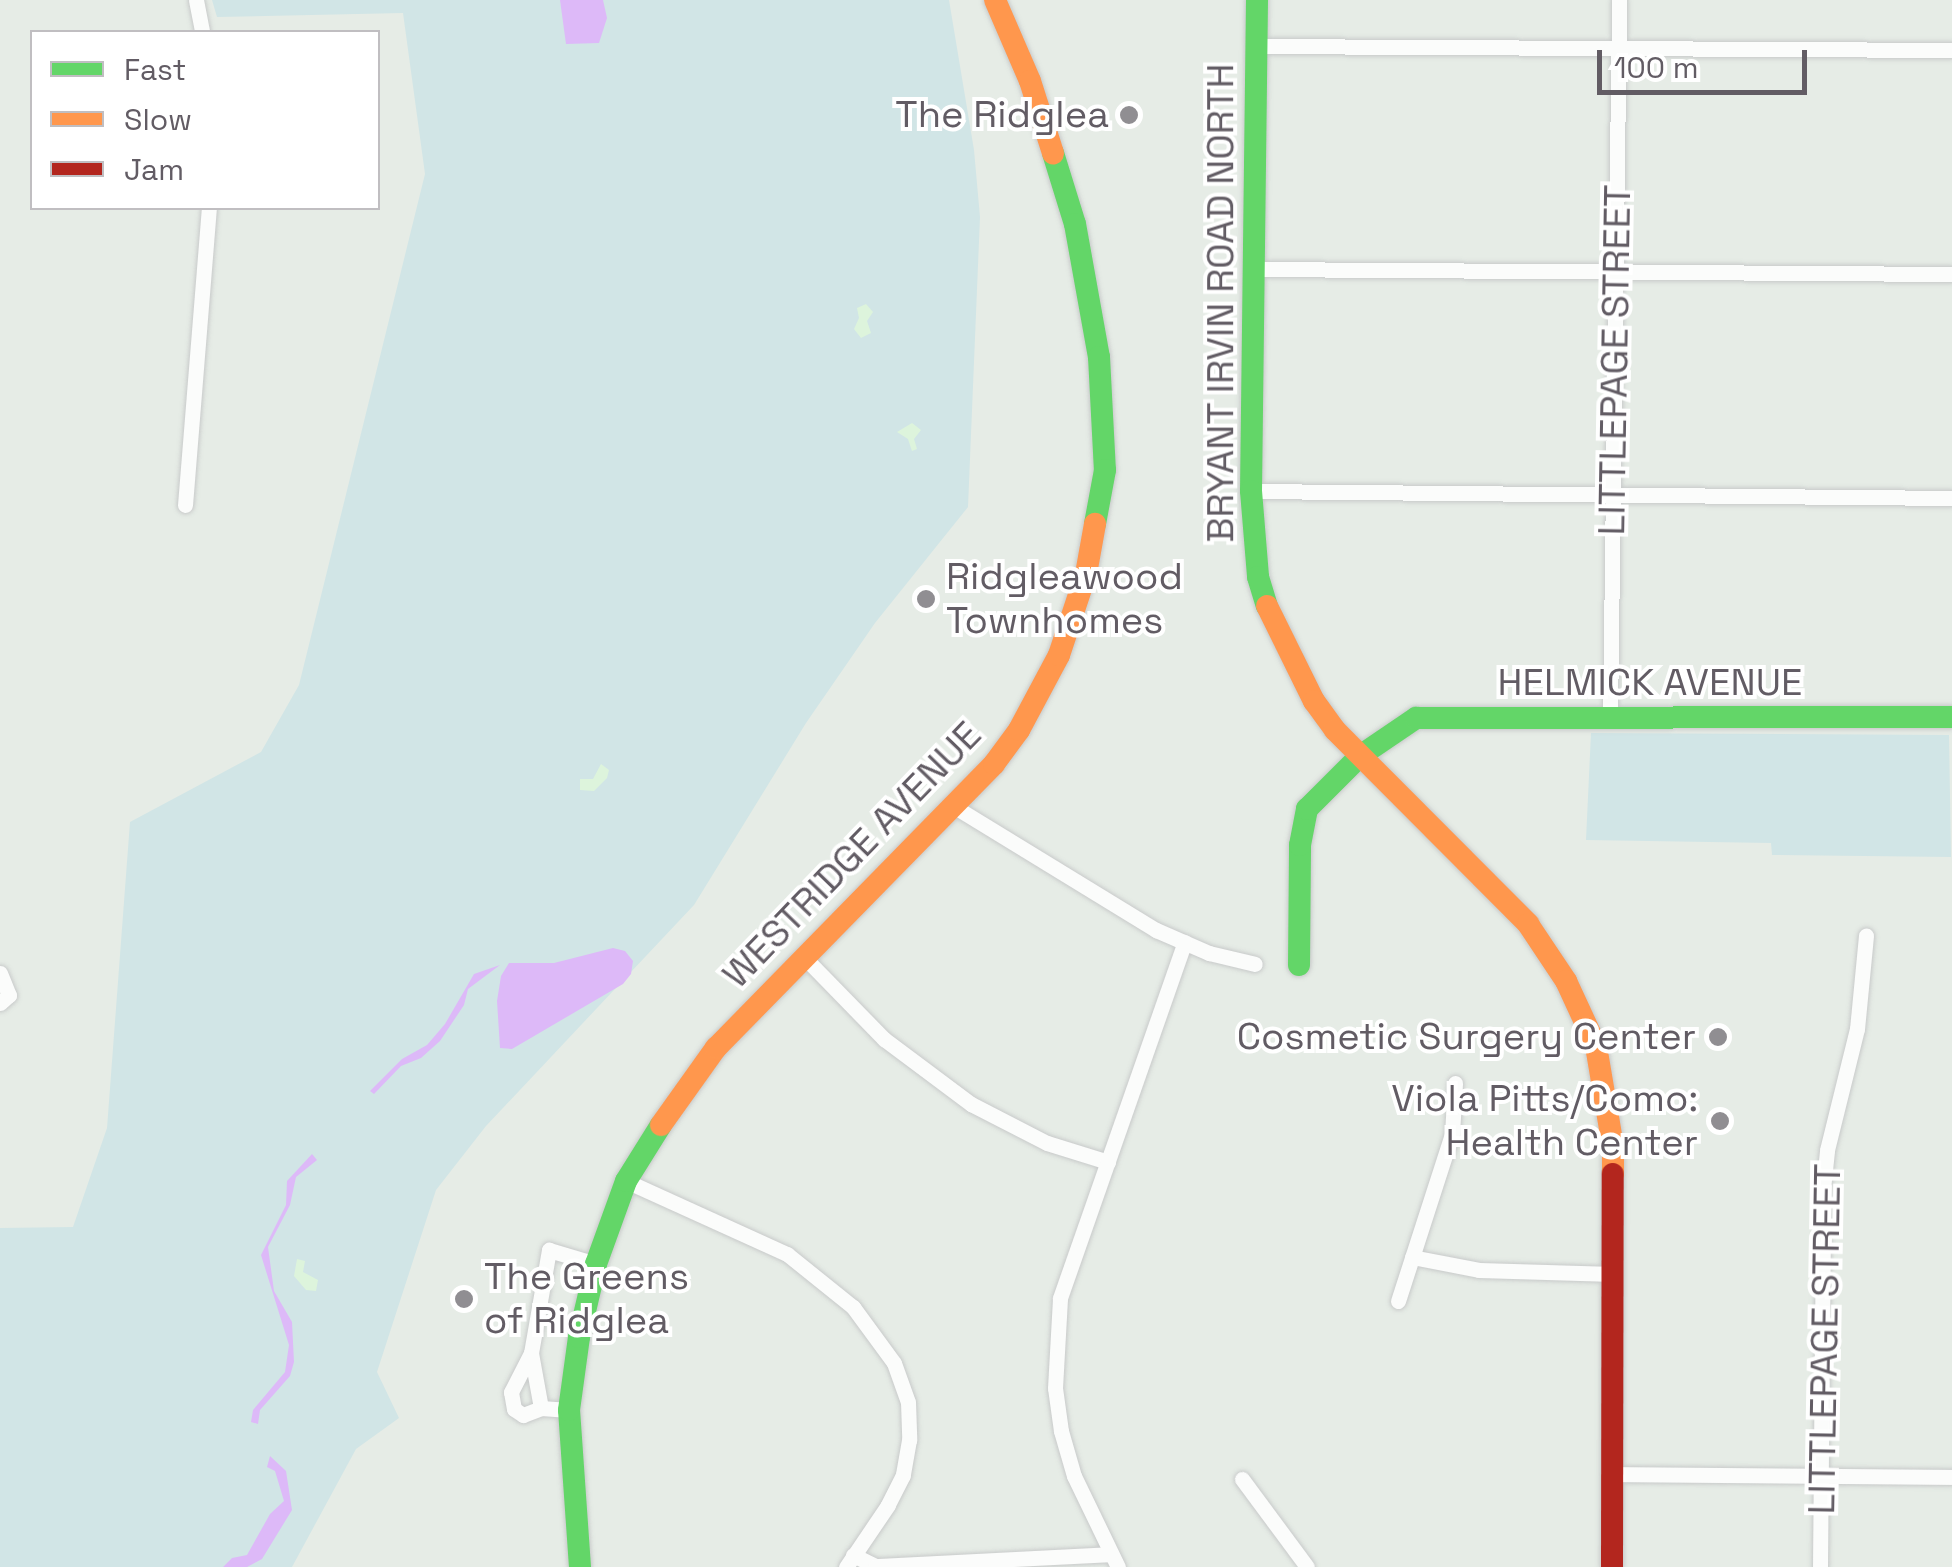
<!DOCTYPE html>
<html>
<head>
<meta charset="utf-8">
<style>
	body { margin:0 }
	#map { position:relative; width:1952px; height:1567px; overflow:hidden; background:#e6ece6; font-family:"Space Grotesk",sans-serif }
	div>[style] { position:absolute }
	.green>* { inset:0; background:#d1e5e6 }
	.sand>* { inset:0; background:#ddf4dc }
	.water>* { inset:0; background:#ddb9f8 }
	.roads { filter:drop-shadow(0 0 2px #c8caca) drop-shadow(0 0 2px #c8caca) }
	.street>* { height:15px; margin:-7.5px; padding:0 7.5px; transform-origin:7.5px; border-radius:7.5px; background:#fbfcfb }
	.fast>* { height:22px; margin:-11px; padding:0 11px; transform-origin:11px; border-radius:11px; background:#63d668 }
	.slow>* { height:22px; margin:-11px; padding:0 11px; transform-origin:11px; border-radius:11px; background:#ff974d }
	.jam>* { height:22px; margin:-11px; padding:0 11px; transform-origin:11px; border-radius:11px; background:#b3261e }
	.dots>* { width:28px; height:28px; translate:-50% -50%; box-sizing:border-box; border:5px solid #fff; border-radius:50% }
	span { translate:-50% -50%; white-space:nowrap; text-align:center; line-height:1.15; -webkit-text-stroke:8px #fff; paint-order:stroke }
	.poi-label { font-size:38px; color:#625c64 }
	.right { translate:-100% -50%; text-align:right }
	.left { translate:0 -50%; text-align:left }
	.street-label { font-size:38px; color:#625c64 }
	.legend { position:absolute; left:30px; top:30px; width:350px; height:180px; box-sizing:border-box; background:#fff; border:2px solid #c0bec1; margin:0; padding:12px 18px; list-style:none; font-size:30px; color:#625c64 }
	.legend li { display:flex; align-items:center; gap:20px; height:50px }
	.legend b { width:50px; border:2px solid #c0bec1 }
	.scale { position:absolute; left:1597px; top:50px; width:210px; height:45px; box-sizing:border-box; border:5px solid #625c64; border-top:0; padding-left:12px; font-size:30px; line-height:35px; white-space:nowrap; color:#625c64; -webkit-text-stroke:8px #fff; paint-order:stroke }
</style>
</head>
<body>
<div id="map">
	<div class="green">
		<i style="clip-path:polygon(212px 0,949px 0,974px 150px,980px 217px,968px 507px,875px 623px,806px 723px,694px 905px,486px 1126px,436px 1190px,377px 1372px,399px 1418px,356px 1449px,292px 1567px,0 1567px,0 1228px,73px 1227px,107px 1128px,130px 822px,261px 752px,299px 685px,425px 174px,403px 13px,217px 17px)"></i>
		<i style="clip-path:polygon(1591px 733px,1949px 735px,1951px 857px,1772px 855px,1771px 843px,1586px 840px)"></i>
	</div>
	<div class="sand">
		<i style="clip-path:polygon(866px 304px,873px 312px,867px 321px,871px 333px,861px 338px,854px 329px,859px 318px,857px 308px)"></i>
		<i style="clip-path:polygon(912px 423px,921px 430px,914px 439px,917px 449px,912px 451px,908px 439px,897px 432px)"></i>
		<i style="clip-path:polygon(601px 764px,609px 770px,607px 778px,594px 791px,580px 790px,580px 779px,593px 779px)"></i>
		<i style="clip-path:polygon(297px 1259px,305px 1261px,303px 1272px,318px 1280px,316px 1291px,306px 1290px,294px 1276px)"></i>
	</div>
	<div class="water">
		<i style="clip-path:polygon(560px 0,603px 0,607px 18px,599px 43px,566px 44px)"></i>
		<i style="clip-path:polygon(613px 948px,625px 951px,633px 961px,631px 974px,623px 984px,512px 1049px,500px 1048px,497px 1001px,501px 976px,509px 963px,554px 963px)"></i>
		<i style="clip-path:polygon(500px 965px,468px 989px,464px 1005px,440px 1041px,421px 1058px,401px 1066px,374px 1094px,370px 1091px,402px 1059px,427px 1045px,445px 1024px,474px 974px)"></i>
		<i style="clip-path:polygon(312px 1154px,317px 1160px,296px 1177px,290px 1205px,268px 1247px,274px 1291px,292px 1322px,294px 1362px,290px 1376px,260px 1410px,258px 1424px,251px 1422px,253px 1410px,285px 1372px,289px 1345px,261px 1255px,286px 1205px,287px 1181px)"></i>
		<i style="clip-path:polygon(270px 1456px,286px 1471px,292px 1510px,262px 1559px,247px 1567px,223px 1567px,232px 1558px,247px 1555px,270px 1514px,284px 1501px,275px 1471px,267px 1467px)"></i>
	</div>
	<div class="roads">
		<div class="street">
			<i style="left:196px;top:0;width:33px;rotate:79deg"></i>
			<i style="left:1257px;top:46px;width:695px;rotate:0.33deg"></i>
			<i style="left:1253px;top:269px;width:699px;rotate:0.41deg"></i>
			<i style="left:1251px;top:491px;width:701px;rotate:0.57deg"></i>
			<i style="left:185px;top:505px;width:298px;rotate:-85.4deg"></i>
			<i style="left:1610px;top:720px;width:720px;rotate:-89.28deg"></i>
			<i style="left:955px;top:807px;width:236px;rotate:31.5deg"></i>
			<i style="left:1156px;top:930px;width:58px;rotate:23.5deg"></i>
			<i style="left:1209px;top:953px;width:47px;rotate:13.4deg"></i>
			<i style="left:804px;top:957px;width:115px;rotate:45.7deg"></i>
			<i style="left:884px;top:1039px;width:109px;rotate:36.8deg"></i>
			<i style="left:971px;top:1104px;width:85px;rotate:27.2deg"></i>
			<i style="left:1047px;top:1143px;width:64px;rotate:17.3deg"></i>
			<i style="left:0;top:973px;width:24px;rotate:68deg"></i>
			<i style="left:9px;top:995px;width:12px;rotate:138deg"></i>
			<i style="left:626px;top:1181px;width:177px;rotate:24.4deg"></i>
			<i style="left:787px;top:1254px;width:85px;rotate:38.8deg"></i>
			<i style="left:853px;top:1307px;width:69px;rotate:53.8deg"></i>
			<i style="left:894px;top:1363px;width:41px;rotate:70.3deg"></i>
			<i style="left:908px;top:1402px;width:38px;rotate:88deg"></i>
			<i style="left:909px;top:1440px;width:36px;rotate:100deg"></i>
			<i style="left:903px;top:1475px;width:34px;rotate:117deg"></i>
			<i style="left:888px;top:1505px;width:75px;rotate:124.1deg"></i>
			<i style="left:1412px;top:1257px;width:68px;rotate:11deg"></i>
			<i style="left:1479px;top:1270px;width:135px;rotate:1.7deg"></i>
			<i style="left:1398px;top:1301px;width:176px;rotate:-72.1deg"></i>
			<i style="left:1452px;top:1134px;width:51px;rotate:-86.6deg"></i>
			<i style="left:531px;top:1353px;width:105px;rotate:-80.1deg"></i>
			<i style="left:549px;top:1250px;width:49px;rotate:16.6deg"></i>
			<i style="left:541px;top:1408px;width:56px;rotate:-100.3deg"></i>
			<i style="left:531px;top:1353px;width:44px;rotate:117.1deg"></i>
			<i style="left:511px;top:1392px;width:17px;rotate:80deg"></i>
			<i style="left:514px;top:1409px;width:11px;rotate:34deg"></i>
			<i style="left:523px;top:1415px;width:19px;rotate:-21deg"></i>
			<i style="left:541px;top:1408px;width:28px;rotate:4deg"></i>
			<i style="left:1610px;top:1474px;width:342px;rotate:0.5deg"></i>
			<i style="left:1242px;top:1479px;width:109px;rotate:53.5deg"></i>
			<i style="left:853px;top:1555px;width:25px;rotate:26deg"></i>
			<i style="left:876px;top:1566px;width:235px;rotate:-2.9deg"></i>
			<i style="left:1118px;top:1567px;width:101px;rotate:-115.8deg"></i>
			<i style="left:1074px;top:1476px;width:47px;rotate:-106.1deg"></i>
			<i style="left:1061px;top:1431px;width:43px;rotate:-97.9deg"></i>
			<i style="left:1055px;top:1388px;width:90px;rotate:-86.8deg"></i>
			<i style="left:1060px;top:1298px;width:377px;rotate:-70.7deg"></i>
			<i style="left:1820px;top:1567px;width:378px;rotate:-89.5deg"></i>
			<i style="left:1823px;top:1189px;width:39px;rotate:-84deg"></i>
			<i style="left:1827px;top:1150px;width:125px;rotate:-76.1deg"></i>
			<i style="left:1857px;top:1029px;width:94px;rotate:-84.5deg"></i>
		</div>
		<div class="fast">
			<i style="left:1257px;top:0;width:491px;rotate:90.7deg"></i>
			<i style="left:1251px;top:491px;width:86px;rotate:85.3deg"></i>
			<i style="left:1258px;top:577px;width:30px;rotate:73deg"></i>
			<i style="left:1053px;top:153px;width:74px;rotate:72.8deg"></i>
			<i style="left:1075px;top:224px;width:135px;rotate:79.8deg"></i>
			<i style="left:1099px;top:357px;width:113px;rotate:87deg"></i>
			<i style="left:1105px;top:470px;width:55px;rotate:100.5deg"></i>
			<i style="left:1299px;top:965px;width:120px;rotate:-89.5deg"></i>
			<i style="left:1300px;top:845px;width:37px;rotate:-79deg"></i>
			<i style="left:1307px;top:809px;width:75px;rotate:-45deg"></i>
			<i style="left:1360px;top:756px;width:68px;rotate:-34.2deg"></i>
			<i style="left:1416px;top:718px;width:536px;rotate:-0.11deg"></i>
			<i style="left:580px;top:1567px;width:157px;rotate:-94deg"></i>
			<i style="left:569px;top:1410px;width:74px;rotate:-82.2deg"></i>
			<i style="left:579px;top:1337px;width:75px;rotate:-76.9deg"></i>
			<i style="left:596px;top:1264px;width:88px;rotate:-70.1deg"></i>
			<i style="left:626px;top:1181px;width:66px;rotate:-58deg"></i>
		</div>
		<div class="slow">
			<i style="left:995px;top:0;width:88px;rotate:66.6deg"></i>
			<i style="left:1030px;top:81px;width:76px;rotate:72.3deg"></i>
			<i style="left:1267px;top:606px;width:106px;rotate:63.7deg"></i>
			<i style="left:1314px;top:701px;width:36px;rotate:54deg"></i>
			<i style="left:1335px;top:730px;width:274px;rotate:45.1deg"></i>
			<i style="left:1528px;top:924px;width:69px;rotate:56.3deg"></i>
			<i style="left:1566px;top:981px;width:72px;rotate:65.2deg"></i>
			<i style="left:1596px;top:1046px;width:102px;rotate:80.4deg"></i>
			<i style="left:1613px;top:1147px;width:27px;rotate:90deg"></i>
			<i style="left:661px;top:1125px;width:95px;rotate:-54.5deg"></i>
			<i style="left:716px;top:1048px;width:397px;rotate:-45.6deg"></i>
			<i style="left:994px;top:764px;width:42px;rotate:-53.7deg"></i>
			<i style="left:1019px;top:730px;width:85px;rotate:-61.9deg"></i>
			<i style="left:1059px;top:655px;width:85px;rotate:-71.6deg"></i>
			<i style="left:1086px;top:574px;width:51px;rotate:-79.8deg"></i>
		</div>
		<div class="jam">
			<i style="left:1612px;top:1567px;width:393px;rotate:-89.9deg"></i>
		</div>
	</div>
	<div class="dots">
		<i style="left:1129px;top:115px;background:#908e92"></i>
		<i style="left:926px;top:599px;background:#908e92"></i>
		<i style="left:1718px;top:1037px;background:#908e92"></i>
		<i style="left:1720px;top:1121px;background:#908e92"></i>
		<i style="left:464px;top:1299px;background:#908e92"></i>
	</div>
	<div class="poi-label">
		<span class="right" style="left:1109px;top:115px">The Ridglea</span>
		<span class="left" style="left:946px;top:599px">Ridgleawood<br>Townhomes</span>
		<span class="right" style="left:1696px;top:1037px">Cosmetic Surgery Center</span>
		<span class="right" style="left:1698px;top:1121px">Viola Pitts/Como:<br>Health Center</span>
		<span class="left" style="left:484px;top:1299px">The Greens<br>of Ridglea</span>
	</div>
	<div class="street-label">
		<span style="left:1221px;top:303px;rotate:-90deg">BRYANT IRVIN ROAD NORTH</span>
		<span style="left:1615px;top:360px;rotate:-89deg">LITTLEPAGE STREET</span>
		<span style="left:1650px;top:683px">HELMICK AVENUE</span>
		<span style="left:852px;top:855px;rotate:-46deg">WESTRIDGE AVENUE</span>
		<span style="left:1825px;top:1339px;rotate:-89deg">LITTLEPAGE STREET</span>
	</div>
	<ul class="legend">
	<li><b style="height:12px;background:#63d668"></b>Fast</li>
	<li><b style="height:12px;background:#ff974d"></b>Slow</li>
	<li><b style="height:12px;background:#b3261e"></b>Jam</li>
	</ul>
	<div class="scale">100 m</div>
</div>
</body>
</html>
